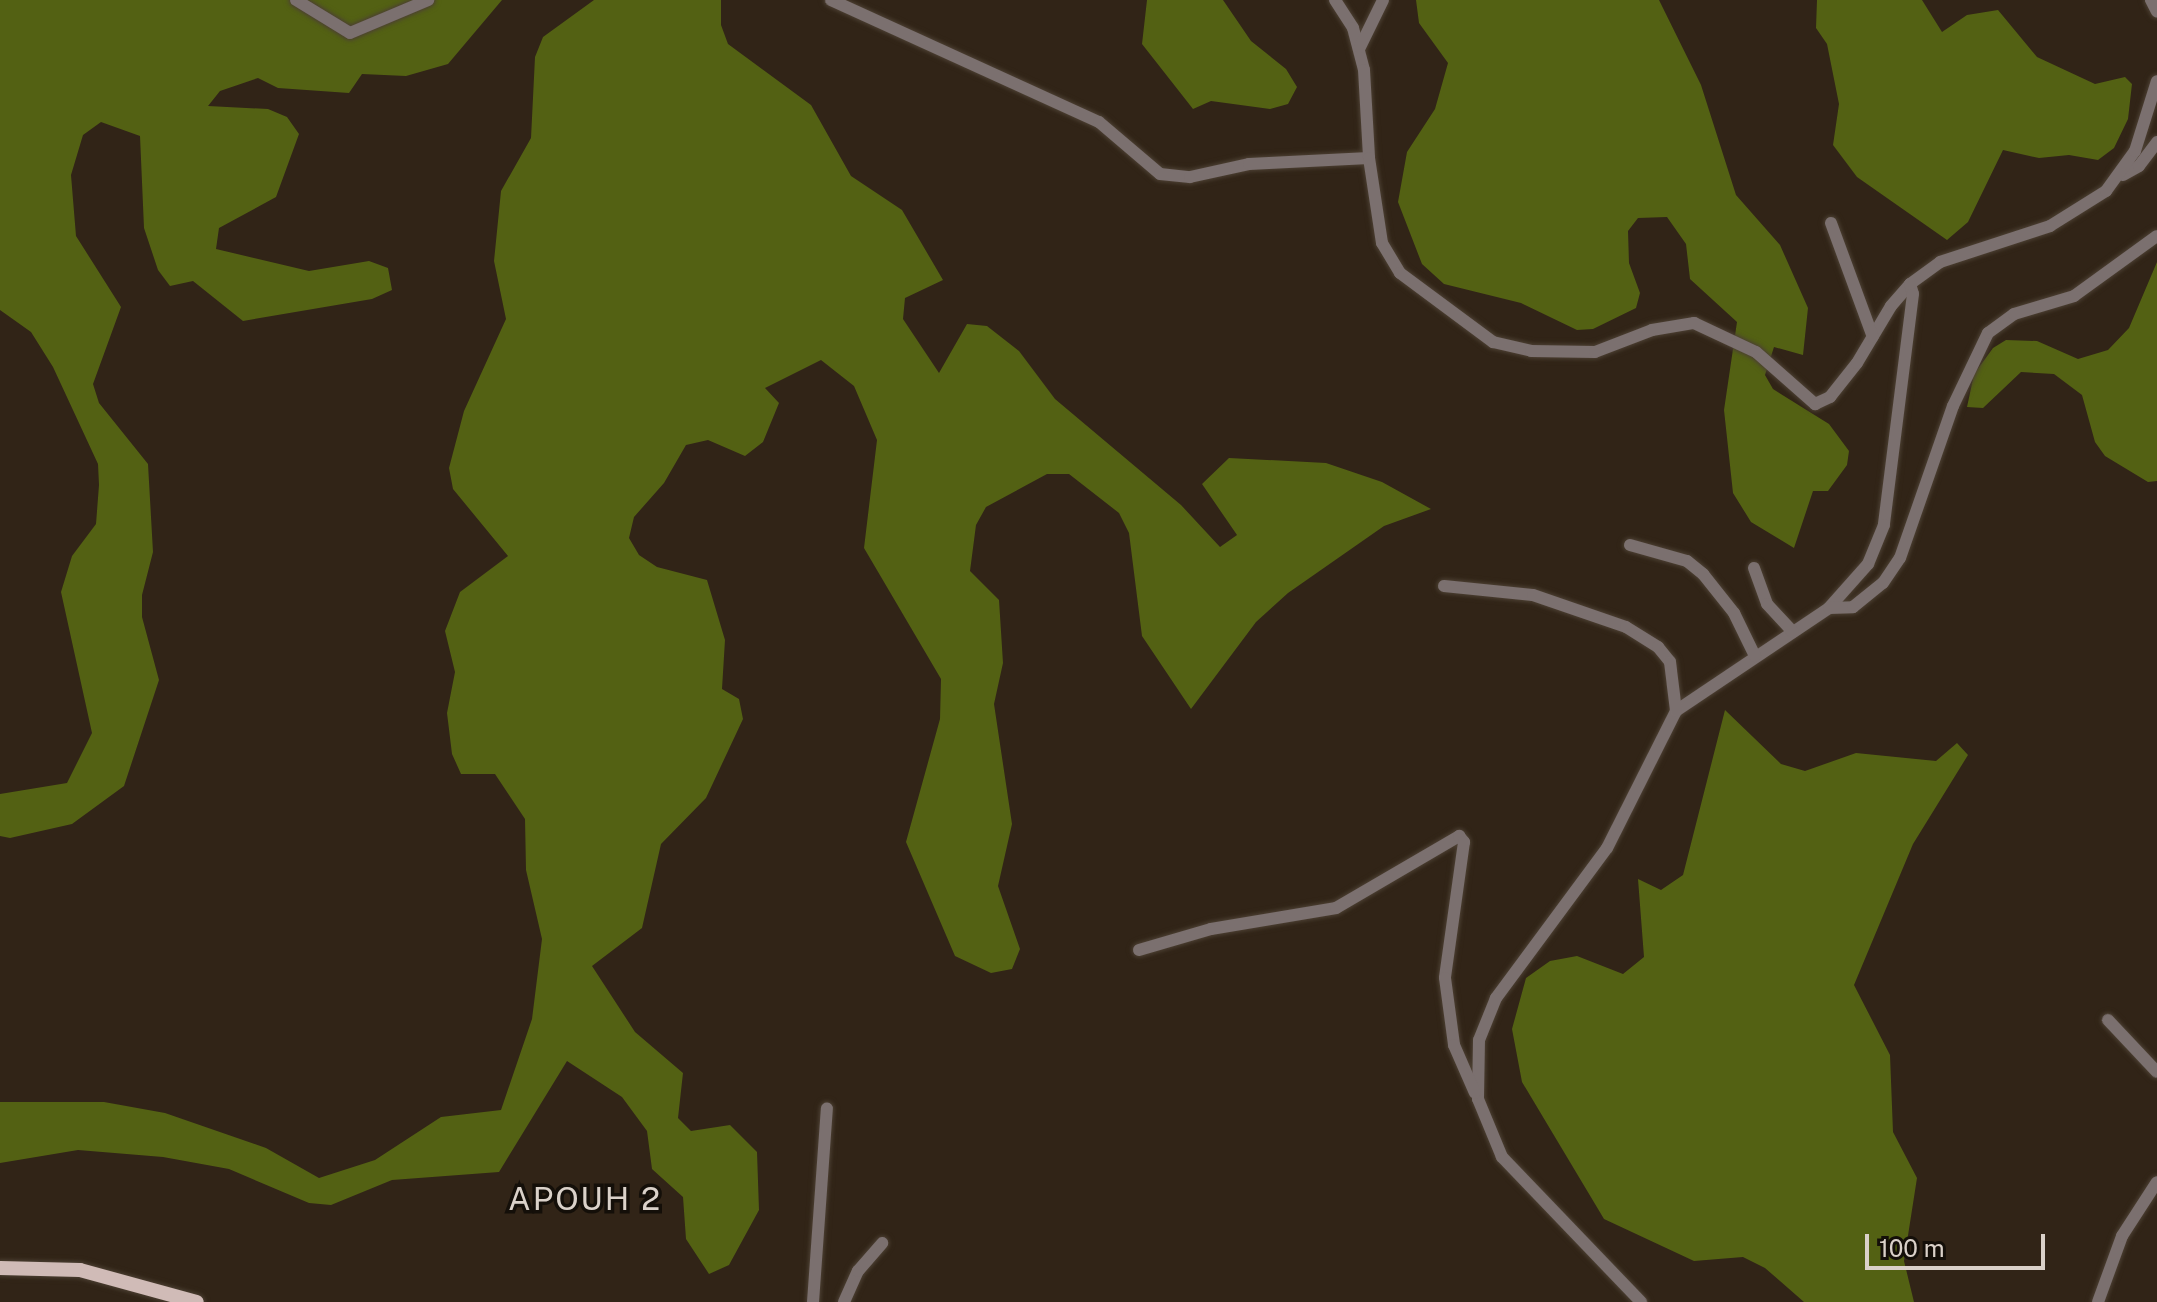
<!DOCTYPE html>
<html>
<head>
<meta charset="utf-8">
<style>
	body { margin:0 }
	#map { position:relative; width:2157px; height:1302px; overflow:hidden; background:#312417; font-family:"Public Sans",sans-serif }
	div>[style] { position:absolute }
	.forest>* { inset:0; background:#536113 }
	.roads { filter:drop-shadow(0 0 2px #4c4033) drop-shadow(0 0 2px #4c4033) }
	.minor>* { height:12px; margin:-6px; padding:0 6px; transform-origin:6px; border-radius:6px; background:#7b706f }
	.major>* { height:14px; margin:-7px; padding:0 7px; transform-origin:7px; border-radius:7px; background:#d0bbb7 }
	span { translate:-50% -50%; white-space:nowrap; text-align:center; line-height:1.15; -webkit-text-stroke:7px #140f09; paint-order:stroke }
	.quarter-label { font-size:32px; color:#dad1c9; letter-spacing:2px }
	.scale { position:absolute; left:1865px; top:1234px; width:180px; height:36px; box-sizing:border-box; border:4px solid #dad1c9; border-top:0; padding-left:10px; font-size:24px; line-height:28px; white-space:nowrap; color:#dad1c9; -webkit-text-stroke:6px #140f09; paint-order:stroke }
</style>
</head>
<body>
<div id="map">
	<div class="forest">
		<i style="clip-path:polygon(0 0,502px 0,448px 64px,406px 76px,362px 74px,349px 93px,278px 88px,258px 78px,220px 91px,208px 106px,268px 109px,287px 117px,299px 134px,276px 197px,219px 228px,216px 249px,309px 271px,369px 261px,388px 268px,392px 290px,372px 299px,243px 321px,193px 281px,170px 286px,158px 270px,144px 228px,140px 136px,101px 122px,83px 135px,71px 175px,76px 236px,121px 307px,93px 384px,99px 403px,148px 464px,153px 552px,142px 595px,142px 617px,159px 680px,124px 786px,72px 824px,10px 838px,0 836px,0 794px,67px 783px,92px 733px,61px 592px,72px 556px,96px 524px,99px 485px,98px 464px,53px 367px,31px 332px,0 310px)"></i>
		<i style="clip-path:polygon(594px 0,721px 0,721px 25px,728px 44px,811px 105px,851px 176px,902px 210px,943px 280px,905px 298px,903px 319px,939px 373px,967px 324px,987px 326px,1019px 351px,1055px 399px,1181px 505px,1220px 547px,1237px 535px,1202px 484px,1229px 458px,1326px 463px,1382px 482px,1431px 509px,1384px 526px,1288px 593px,1256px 622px,1191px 709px,1142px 636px,1129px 533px,1119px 513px,1069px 474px,1047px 474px,986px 507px,976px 525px,970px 571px,999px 600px,1003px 663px,994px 704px,1012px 824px,998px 886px,1020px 949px,1012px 969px,991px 973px,955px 956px,906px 842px,940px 719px,941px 679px,864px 548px,877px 440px,854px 386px,821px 360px,765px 388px,779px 403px,763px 442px,745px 456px,708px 440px,686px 445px,664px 483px,634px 517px,629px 538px,639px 555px,657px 567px,707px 580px,725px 640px,722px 689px,739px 699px,743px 719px,706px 798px,661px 844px,642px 928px,592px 966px,635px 1032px,683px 1073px,678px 1118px,691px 1131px,730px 1125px,757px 1152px,759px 1210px,729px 1265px,709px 1274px,686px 1239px,683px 1197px,652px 1169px,647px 1131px,622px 1097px,567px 1061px,499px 1172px,392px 1180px,331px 1205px,309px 1203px,229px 1169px,163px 1157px,78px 1150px,0 1163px,0 1102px,104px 1102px,165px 1113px,266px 1148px,319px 1178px,375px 1160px,441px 1117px,501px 1110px,532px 1019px,542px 939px,526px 870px,525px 819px,495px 774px,461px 774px,452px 754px,447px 713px,455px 672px,445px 631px,460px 592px,508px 556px,453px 489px,449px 468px,464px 411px,506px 319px,494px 261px,501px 191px,531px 138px,535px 57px,543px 37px)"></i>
		<i style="clip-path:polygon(1147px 0,1223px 0,1251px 41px,1286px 69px,1297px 87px,1288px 104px,1270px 109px,1211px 101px,1193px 109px,1142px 44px)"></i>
		<i style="clip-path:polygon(1416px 0,1659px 0,1701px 85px,1736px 195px,1780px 245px,1808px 308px,1803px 355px,1774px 347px,1765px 375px,1773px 389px,1829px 424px,1849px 451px,1847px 465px,1828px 491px,1813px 491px,1794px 548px,1751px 522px,1733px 493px,1724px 410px,1737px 322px,1690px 279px,1686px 244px,1667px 217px,1638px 218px,1628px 231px,1629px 263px,1640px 293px,1636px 308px,1593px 329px,1577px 330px,1521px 303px,1444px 284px,1422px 264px,1398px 202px,1407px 152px,1435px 109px,1448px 63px,1419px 23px)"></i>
		<i style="clip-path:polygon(1817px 0,1922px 0,1942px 32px,1967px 15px,1998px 10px,2037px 57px,2095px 84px,2125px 77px,2132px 84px,2128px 119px,2114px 148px,2098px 160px,2069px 155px,2039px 158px,2003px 150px,1968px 222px,1947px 240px,1857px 177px,1833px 145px,1839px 104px,1827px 44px,1816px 28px)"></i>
		<i style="clip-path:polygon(2157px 262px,2157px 481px,2148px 482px,2105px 456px,2095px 442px,2082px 395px,2054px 374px,2021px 372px,1983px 408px,1967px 407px,1974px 374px,1993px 348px,2006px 340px,2037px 341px,2078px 359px,2108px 350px,2129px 328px)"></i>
		<i style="clip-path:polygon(1725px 710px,1781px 764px,1805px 771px,1856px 753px,1936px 761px,1957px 743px,1968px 755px,1913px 844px,1854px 985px,1890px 1055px,1893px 1132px,1917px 1178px,1904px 1261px,1914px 1302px,1804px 1302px,1765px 1268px,1743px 1257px,1694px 1261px,1604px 1219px,1522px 1082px,1512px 1029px,1526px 978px,1550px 961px,1577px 956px,1623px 974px,1644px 957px,1638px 879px,1661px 890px,1683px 875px)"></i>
	</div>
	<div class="roads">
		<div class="minor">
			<i style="left:296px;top:0;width:63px;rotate:31.4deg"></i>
			<i style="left:350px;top:33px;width:85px;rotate:-22.9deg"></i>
			<i style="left:831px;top:0;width:294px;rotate:24.5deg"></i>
			<i style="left:1099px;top:122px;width:80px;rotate:40.4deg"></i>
			<i style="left:1160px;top:174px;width:30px;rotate:6deg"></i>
			<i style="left:1190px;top:177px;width:60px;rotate:-12.4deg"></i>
			<i style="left:1249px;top:164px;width:120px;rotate:-2.9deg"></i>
			<i style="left:1335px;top:0;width:33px;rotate:57deg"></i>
			<i style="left:1353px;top:28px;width:43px;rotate:75.3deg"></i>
			<i style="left:1364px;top:70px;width:88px;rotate:86.7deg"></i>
			<i style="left:1369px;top:158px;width:86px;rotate:81.3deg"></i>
			<i style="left:1382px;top:243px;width:35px;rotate:59deg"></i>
			<i style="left:1400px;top:273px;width:116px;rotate:36.6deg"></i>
			<i style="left:1493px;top:342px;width:39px;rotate:13deg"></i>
			<i style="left:1531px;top:351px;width:64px;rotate:0.9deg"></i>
			<i style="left:1595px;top:352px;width:61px;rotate:-21.1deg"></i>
			<i style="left:1652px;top:330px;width:43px;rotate:-9.5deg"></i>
			<i style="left:1694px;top:323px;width:68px;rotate:25.1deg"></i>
			<i style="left:1756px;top:352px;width:79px;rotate:41.4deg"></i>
			<i style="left:1815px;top:404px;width:17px;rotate:-25deg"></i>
			<i style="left:1830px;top:397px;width:43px;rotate:-51.5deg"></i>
			<i style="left:1857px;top:363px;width:66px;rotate:-59.2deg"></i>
			<i style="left:1891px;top:306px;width:29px;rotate:-49deg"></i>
			<i style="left:1910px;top:284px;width:10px;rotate:73deg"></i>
			<i style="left:1913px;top:294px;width:233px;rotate:97.2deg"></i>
			<i style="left:1884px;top:525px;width:42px;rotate:112.3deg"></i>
			<i style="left:1868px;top:564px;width:59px;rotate:131.6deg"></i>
			<i style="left:1829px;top:608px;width:184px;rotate:146.1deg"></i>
			<i style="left:1676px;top:711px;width:153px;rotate:116.7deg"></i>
			<i style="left:1607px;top:848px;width:187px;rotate:126.5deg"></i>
			<i style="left:1496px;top:998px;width:45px;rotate:112deg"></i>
			<i style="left:1479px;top:1040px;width:59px;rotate:91deg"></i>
			<i style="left:1478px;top:1099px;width:63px;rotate:67.5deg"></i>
			<i style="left:1502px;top:1157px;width:201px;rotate:46.2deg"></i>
			<i style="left:2151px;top:0;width:13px;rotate:63deg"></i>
			<i style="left:1360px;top:47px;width:52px;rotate:-63.9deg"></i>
			<i style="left:2123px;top:175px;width:18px;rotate:-29deg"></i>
			<i style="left:2139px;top:166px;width:30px;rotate:-53deg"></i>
			<i style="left:1831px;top:223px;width:121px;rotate:69.8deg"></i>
			<i style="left:1910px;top:284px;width:37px;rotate:-36deg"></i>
			<i style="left:1940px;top:262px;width:116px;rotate:-18.1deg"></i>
			<i style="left:2050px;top:226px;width:66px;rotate:-32deg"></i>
			<i style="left:2106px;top:191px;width:49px;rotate:-54.1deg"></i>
			<i style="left:2135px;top:151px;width:73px;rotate:-72.6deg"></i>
			<i style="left:1630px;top:545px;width:59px;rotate:15.7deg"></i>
			<i style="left:1687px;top:561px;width:21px;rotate:39deg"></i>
			<i style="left:1703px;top:574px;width:50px;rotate:51.5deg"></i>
			<i style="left:1734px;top:613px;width:48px;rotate:64deg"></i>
			<i style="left:1754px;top:568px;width:38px;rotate:70deg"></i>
			<i style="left:1767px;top:604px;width:38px;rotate:47deg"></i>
			<i style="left:1444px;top:586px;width:89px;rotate:5.8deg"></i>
			<i style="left:1533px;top:595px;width:98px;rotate:19deg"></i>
			<i style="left:1626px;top:627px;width:38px;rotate:32deg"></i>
			<i style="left:1658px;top:647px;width:19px;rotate:51deg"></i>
			<i style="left:1670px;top:662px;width:49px;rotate:83deg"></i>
			<i style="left:1829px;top:608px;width:24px;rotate:-2deg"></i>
			<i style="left:1853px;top:607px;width:38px;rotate:-39deg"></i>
			<i style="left:1883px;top:583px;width:30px;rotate:-56deg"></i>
			<i style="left:1900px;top:558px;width:161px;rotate:-70.8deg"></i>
			<i style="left:1953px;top:406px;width:81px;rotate:-64.4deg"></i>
			<i style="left:1988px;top:333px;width:32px;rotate:-36deg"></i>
			<i style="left:2014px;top:314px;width:63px;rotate:-16.7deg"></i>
			<i style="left:2074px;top:296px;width:102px;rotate:-35.9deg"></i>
			<i style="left:1139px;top:950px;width:75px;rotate:-16.3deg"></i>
			<i style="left:1211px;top:929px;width:127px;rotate:-9.5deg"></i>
			<i style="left:1336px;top:908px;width:143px;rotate:-30.3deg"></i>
			<i style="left:1459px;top:836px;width:8px;rotate:50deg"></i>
			<i style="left:1464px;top:842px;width:137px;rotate:98deg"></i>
			<i style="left:1445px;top:978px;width:68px;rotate:82.3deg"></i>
			<i style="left:1454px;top:1045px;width:52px;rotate:66.4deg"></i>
			<i style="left:2108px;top:1020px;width:71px;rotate:46.7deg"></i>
			<i style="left:813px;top:1302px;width:194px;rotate:-85.9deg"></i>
			<i style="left:844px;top:1302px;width:34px;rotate:-66deg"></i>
			<i style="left:858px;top:1271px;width:37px;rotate:-49deg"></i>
			<i style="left:2098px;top:1302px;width:70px;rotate:-70deg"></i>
			<i style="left:2122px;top:1236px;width:64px;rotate:-57.1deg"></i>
		</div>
		<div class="major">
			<i style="left:0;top:1268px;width:80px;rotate:1.4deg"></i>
			<i style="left:80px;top:1270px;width:121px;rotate:15.3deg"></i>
		</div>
	</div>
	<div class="quarter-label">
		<span style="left:585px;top:1199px">APOUH 2</span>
	</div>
	<div class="scale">100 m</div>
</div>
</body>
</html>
